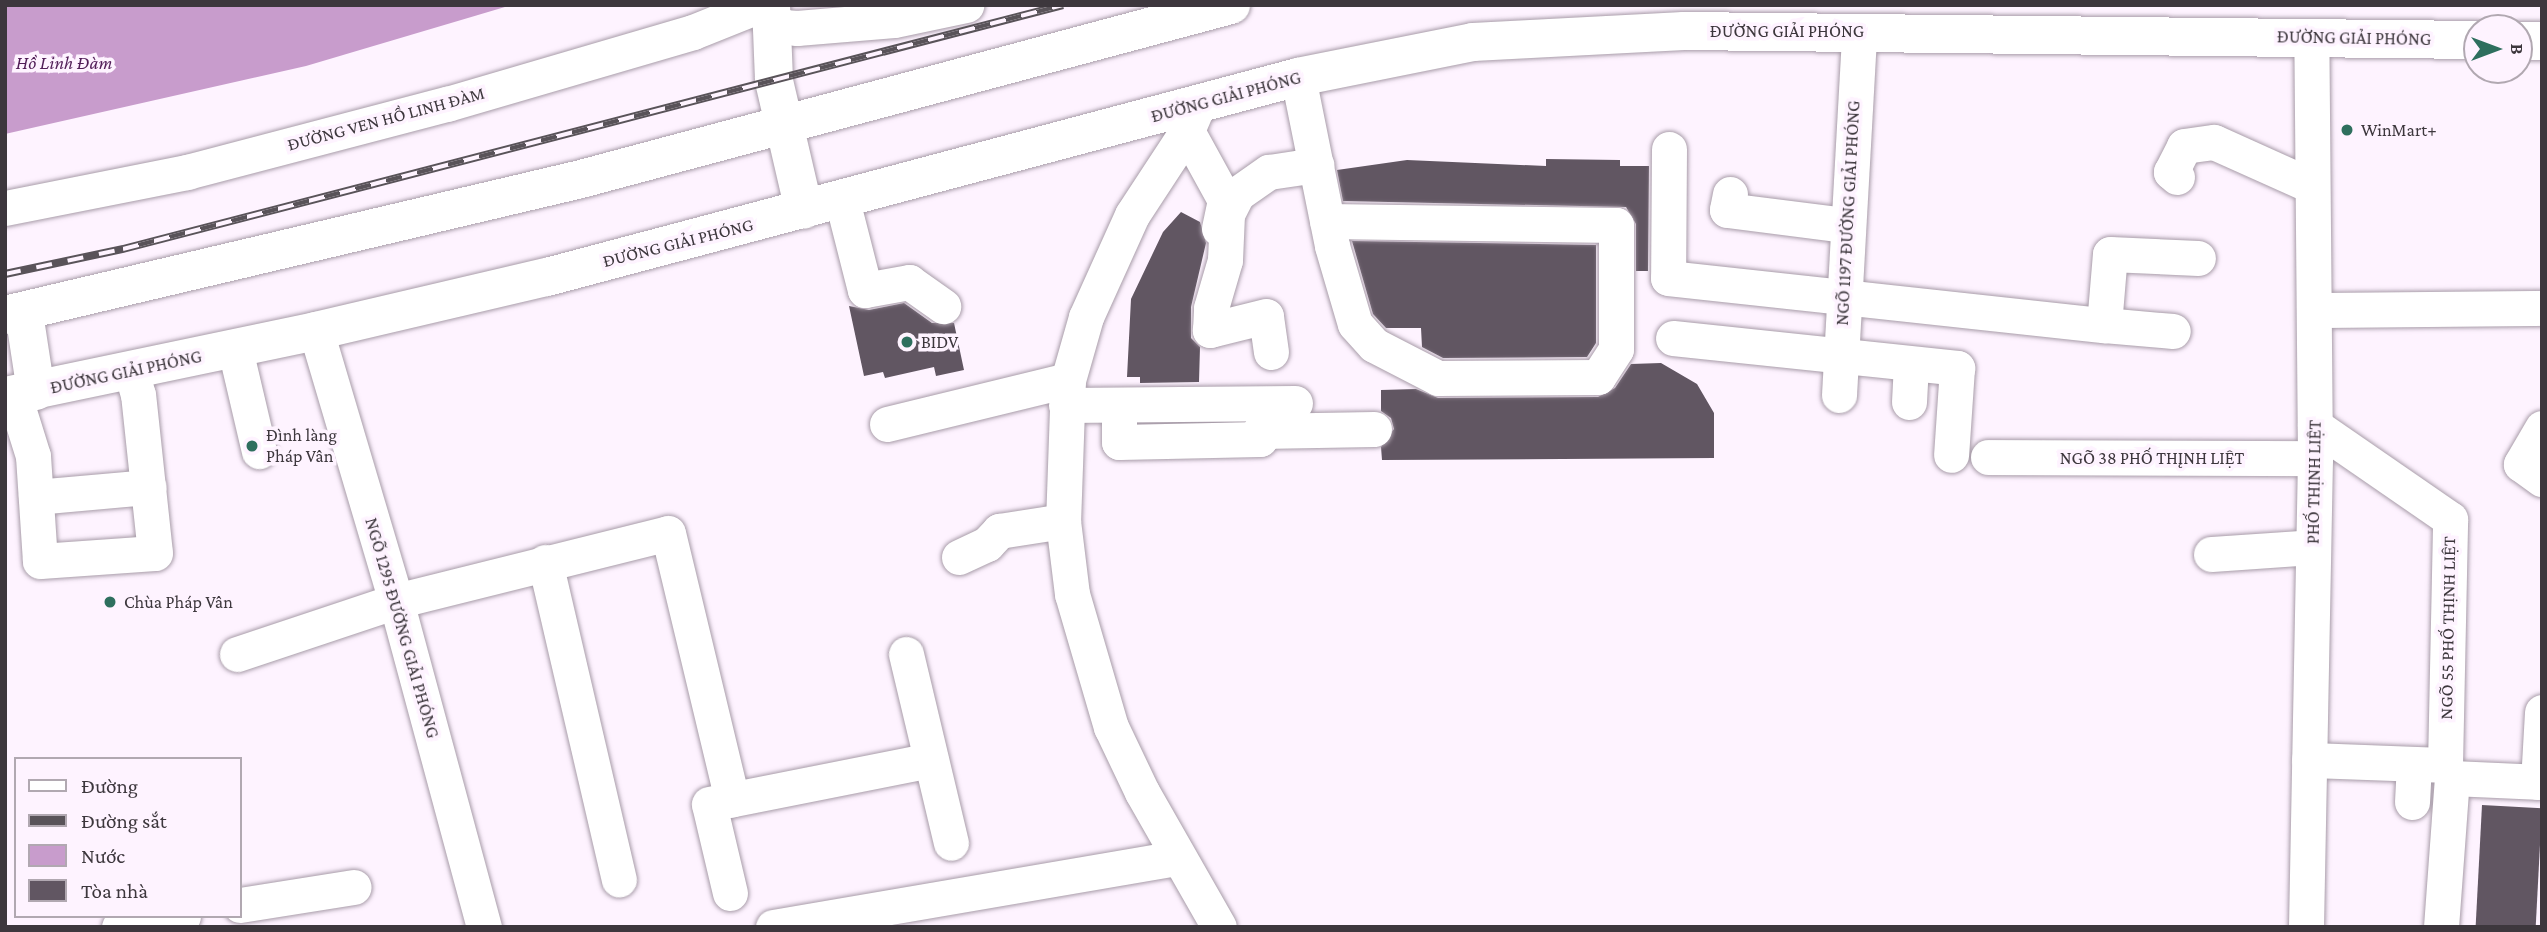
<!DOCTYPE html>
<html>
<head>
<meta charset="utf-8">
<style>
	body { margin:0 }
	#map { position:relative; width:2547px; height:932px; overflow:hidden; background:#fef3ff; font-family:"Crimson Pro",serif }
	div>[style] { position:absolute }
	.water>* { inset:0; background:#c89ccc }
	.building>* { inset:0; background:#615662; transform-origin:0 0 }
	.roads { filter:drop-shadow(0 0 2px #a89ca9) drop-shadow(0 0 2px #a89ca9) }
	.minor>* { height:35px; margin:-17.5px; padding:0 17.5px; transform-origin:17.5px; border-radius:17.5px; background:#fff }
	.major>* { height:38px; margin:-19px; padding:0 19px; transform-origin:19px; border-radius:19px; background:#fff }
	.rail>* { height:8px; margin-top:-4px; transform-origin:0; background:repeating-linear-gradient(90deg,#fef3ff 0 16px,#595359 0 32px); box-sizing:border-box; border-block:2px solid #595359 }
	.dots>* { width:19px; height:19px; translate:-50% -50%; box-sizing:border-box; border:4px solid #fef3ff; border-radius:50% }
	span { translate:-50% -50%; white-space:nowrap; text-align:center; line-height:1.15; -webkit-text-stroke:7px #fef3ff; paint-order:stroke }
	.street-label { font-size:18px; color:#3d373d }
	.poi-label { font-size:18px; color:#3d373d }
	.left { translate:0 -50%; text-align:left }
	.water-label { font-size:19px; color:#511d57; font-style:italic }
	.frame { position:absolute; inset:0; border:7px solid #3d373d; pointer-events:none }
	.legend { position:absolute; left:14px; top:757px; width:228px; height:161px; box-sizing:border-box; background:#fef3ff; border:2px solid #b1a8b1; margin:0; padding:9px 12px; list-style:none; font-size:21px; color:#3d373d }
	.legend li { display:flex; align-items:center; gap:14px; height:35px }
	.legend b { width:35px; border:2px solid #b1a8b1 }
	.north { position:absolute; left:2463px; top:14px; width:70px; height:70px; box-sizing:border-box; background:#fef3ff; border:2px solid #b1a8b1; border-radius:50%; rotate:90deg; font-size:19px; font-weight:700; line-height:28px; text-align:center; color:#3d373d }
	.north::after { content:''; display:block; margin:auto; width:24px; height:32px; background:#2e6f5e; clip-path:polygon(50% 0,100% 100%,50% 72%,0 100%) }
</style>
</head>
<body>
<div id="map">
	<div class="water">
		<i style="clip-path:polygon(5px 5px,512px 5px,306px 66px,5px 134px)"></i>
	</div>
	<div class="building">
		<i style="clip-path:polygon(1546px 159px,1620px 160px,1620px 166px,1649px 166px,1648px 271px,1636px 271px,1636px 224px,1626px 207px,1343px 201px,1337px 170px,1407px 160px,1546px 166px)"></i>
		<i style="clip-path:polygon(1181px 212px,1200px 222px,1206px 243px,1191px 307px,1191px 338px,1200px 347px,1199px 382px,1140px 383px,1140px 377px,1127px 377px,1131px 299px,1163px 232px)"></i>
		<i style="clip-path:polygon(1352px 241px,1596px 245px,1596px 343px,1587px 357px,1443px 358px,1422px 347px,1421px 328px,1386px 328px,1373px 314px)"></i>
		<i style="clip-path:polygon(904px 303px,932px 323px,954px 323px,964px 370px,936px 376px,934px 367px,885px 378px,883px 372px,864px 376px,849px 306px,869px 310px)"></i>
		<i style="clip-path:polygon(1661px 363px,1697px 384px,1714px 413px,1714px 458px,1382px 460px,1381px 447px,1394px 429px,1391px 418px,1381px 411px,1381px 390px,1416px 389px,1438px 398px,1598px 397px,1615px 388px,1631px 364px)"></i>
		<i style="left:2482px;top:805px;width:60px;height:122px;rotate:3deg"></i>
	</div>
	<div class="roads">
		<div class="minor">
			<i style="left:772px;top:19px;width:14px;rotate:34deg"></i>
			<i style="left:784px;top:27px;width:13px;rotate:4deg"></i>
			<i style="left:797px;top:28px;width:97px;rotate:-4.7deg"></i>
			<i style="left:894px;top:20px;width:74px;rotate:-11.8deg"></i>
			<i style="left:1298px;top:77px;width:172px;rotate:78.6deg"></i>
			<i style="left:1332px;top:246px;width:81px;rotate:73.6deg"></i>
			<i style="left:1355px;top:324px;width:28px;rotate:48deg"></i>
			<i style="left:1374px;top:345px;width:72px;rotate:27.3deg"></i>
			<i style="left:1438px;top:378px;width:160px;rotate:-0.4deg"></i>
			<i style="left:1598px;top:377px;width:33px;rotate:-57deg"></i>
			<i style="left:1616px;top:349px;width:124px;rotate:-90deg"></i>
			<i style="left:1616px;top:225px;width:289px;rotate:-179.2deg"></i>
			<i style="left:1198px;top:105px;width:28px;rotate:113deg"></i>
			<i style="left:1187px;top:131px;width:100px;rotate:123.2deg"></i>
			<i style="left:1132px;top:215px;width:112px;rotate:114.3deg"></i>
			<i style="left:1086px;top:317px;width:66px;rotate:105.9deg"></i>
			<i style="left:1068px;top:380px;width:141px;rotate:92deg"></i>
			<i style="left:1063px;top:521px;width:74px;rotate:83deg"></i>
			<i style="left:1072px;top:594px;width:139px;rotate:73.7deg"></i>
			<i style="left:1111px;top:727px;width:72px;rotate:64.5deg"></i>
			<i style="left:1142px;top:792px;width:155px;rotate:60.3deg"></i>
			<i style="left:1187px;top:131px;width:79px;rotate:61.2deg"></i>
			<i style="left:1225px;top:200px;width:29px;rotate:102deg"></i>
			<i style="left:1669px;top:149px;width:129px;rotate:90.4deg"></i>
			<i style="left:1668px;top:278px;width:439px;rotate:6.2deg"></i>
			<i style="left:2104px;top:325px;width:71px;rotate:-85.2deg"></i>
			<i style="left:2110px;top:254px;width:88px;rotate:2.6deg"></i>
			<i style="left:2177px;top:177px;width:8px;rotate:-140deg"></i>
			<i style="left:2171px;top:172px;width:29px;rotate:-63deg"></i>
			<i style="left:2184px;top:146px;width:30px;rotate:-8deg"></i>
			<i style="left:2214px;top:142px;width:107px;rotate:24.2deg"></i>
			<i style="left:1730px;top:194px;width:16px;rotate:101deg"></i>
			<i style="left:1727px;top:210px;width:120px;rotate:7.2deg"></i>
			<i style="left:842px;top:200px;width:93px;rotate:75.7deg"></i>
			<i style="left:865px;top:290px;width:45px;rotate:-10.3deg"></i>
			<i style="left:909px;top:282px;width:42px;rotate:35.2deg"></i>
			<i style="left:5px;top:208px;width:186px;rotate:-11.2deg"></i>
			<i style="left:187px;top:172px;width:269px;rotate:-14.7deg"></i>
			<i style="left:447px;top:104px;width:256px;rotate:-16.3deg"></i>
			<i style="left:693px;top:32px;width:72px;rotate:-21.9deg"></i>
			<i style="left:2314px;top:310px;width:228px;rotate:-0.5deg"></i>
			<i style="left:2104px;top:325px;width:69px;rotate:5deg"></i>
			<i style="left:316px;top:331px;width:282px;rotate:73.5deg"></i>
			<i style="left:396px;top:601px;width:338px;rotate:74.9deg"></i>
			<i style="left:1673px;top:338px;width:286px;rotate:6deg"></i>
			<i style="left:1957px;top:368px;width:87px;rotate:93.9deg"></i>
			<i style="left:235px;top:349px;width:105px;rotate:76.8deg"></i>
			<i style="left:1271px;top:352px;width:36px;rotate:-98deg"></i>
			<i style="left:1266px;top:316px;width:58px;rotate:166deg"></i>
			<i style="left:1210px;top:330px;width:22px;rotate:-87deg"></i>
			<i style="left:1211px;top:308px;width:50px;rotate:-73.7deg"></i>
			<i style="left:1225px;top:260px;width:46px;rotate:-87.5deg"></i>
			<i style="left:1227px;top:214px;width:22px;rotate:-63deg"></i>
			<i style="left:1237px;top:194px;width:39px;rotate:-35deg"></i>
			<i style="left:1269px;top:172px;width:48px;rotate:-8.5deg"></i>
			<i style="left:14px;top:395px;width:64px;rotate:72.7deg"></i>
			<i style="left:33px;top:456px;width:105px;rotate:86.2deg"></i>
			<i style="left:40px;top:561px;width:115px;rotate:-4deg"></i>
			<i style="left:155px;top:553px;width:159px;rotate:-96.1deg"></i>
			<i style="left:138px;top:395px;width:25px;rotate:-106deg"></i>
			<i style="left:1839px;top:395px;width:364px;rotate:-86.8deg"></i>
			<i style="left:1909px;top:402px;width:38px;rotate:-87deg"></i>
			<i style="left:1066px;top:405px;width:229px;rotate:-0.5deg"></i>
			<i style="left:1119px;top:405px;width:37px;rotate:90deg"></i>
			<i style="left:1119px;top:442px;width:141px;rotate:-1.2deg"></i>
			<i style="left:1260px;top:439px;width:8px;rotate:-90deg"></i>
			<i style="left:1260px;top:431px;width:114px;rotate:-1deg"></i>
			<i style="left:887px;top:424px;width:186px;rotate:-13.7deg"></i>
			<i style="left:2542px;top:428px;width:42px;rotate:120.3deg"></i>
			<i style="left:2521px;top:464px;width:26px;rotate:36deg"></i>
			<i style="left:1988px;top:457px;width:327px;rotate:0.2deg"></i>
			<i style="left:36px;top:497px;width:113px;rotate:-5.1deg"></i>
			<i style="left:2211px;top:554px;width:102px;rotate:-3.9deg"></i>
			<i style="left:959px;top:557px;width:31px;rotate:-25deg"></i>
			<i style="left:987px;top:544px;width:18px;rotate:-47deg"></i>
			<i style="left:999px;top:531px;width:65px;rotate:-8.9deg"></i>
			<i style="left:545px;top:562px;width:326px;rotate:76.9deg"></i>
			<i style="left:237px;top:654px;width:168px;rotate:-18.4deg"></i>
			<i style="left:396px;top:601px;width:280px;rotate:-14deg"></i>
			<i style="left:668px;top:533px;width:274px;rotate:76.5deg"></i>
			<i style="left:906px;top:654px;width:194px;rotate:76.6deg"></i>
			<i style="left:2309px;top:760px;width:136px;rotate:2.1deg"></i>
			<i style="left:2445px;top:765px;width:246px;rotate:-88.8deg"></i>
			<i style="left:2450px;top:519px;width:164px;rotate:-145.4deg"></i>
			<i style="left:2538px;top:782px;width:70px;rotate:-86.7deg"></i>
			<i style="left:2412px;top:802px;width:38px;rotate:-87deg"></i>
			<i style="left:730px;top:893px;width:91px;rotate:-103.3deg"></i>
			<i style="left:709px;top:804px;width:226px;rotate:-11.2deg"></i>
			<i style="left:240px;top:905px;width:115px;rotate:-9deg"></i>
			<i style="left:119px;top:927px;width:65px;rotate:-9.8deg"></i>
			<i style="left:773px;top:927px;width:411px;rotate:-9.7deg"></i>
			<i style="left:2306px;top:927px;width:469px;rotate:-88.9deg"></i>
			<i style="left:2315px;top:458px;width:421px;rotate:-90.5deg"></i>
			<i style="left:2441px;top:927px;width:149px;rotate:-85.8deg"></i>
			<i style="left:2452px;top:778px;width:90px;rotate:2.5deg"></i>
		</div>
		<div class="major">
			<i style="left:771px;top:5px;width:76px;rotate:87.7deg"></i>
			<i style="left:774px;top:81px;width:132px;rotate:76.9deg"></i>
			<i style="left:2519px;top:41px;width:23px"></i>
			<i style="left:24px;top:313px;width:79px;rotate:81.3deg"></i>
			<i style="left:5px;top:315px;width:592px;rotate:-13.28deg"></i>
			<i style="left:581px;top:179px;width:673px;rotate:-14.99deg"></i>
			<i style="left:5px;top:396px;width:318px;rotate:-11.8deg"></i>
			<i style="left:316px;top:331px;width:237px;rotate:-13.2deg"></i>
			<i style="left:547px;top:277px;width:777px;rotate:-14.91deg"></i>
			<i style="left:1298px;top:77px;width:178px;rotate:-11.3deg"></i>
			<i style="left:1473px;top:42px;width:211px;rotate:-3deg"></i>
			<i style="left:1684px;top:31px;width:793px;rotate:0.65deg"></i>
		</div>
	</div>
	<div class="rail">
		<i style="left:5px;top:274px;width:121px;rotate:-12deg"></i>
		<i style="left:123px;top:249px;width:971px;rotate:-14.55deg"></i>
	</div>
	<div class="dots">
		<i style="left:2347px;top:130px;background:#2e6f5e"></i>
		<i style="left:907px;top:342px;background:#2e6f5e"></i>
		<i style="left:252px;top:446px;background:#2e6f5e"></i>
		<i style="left:110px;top:602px;background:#2e6f5e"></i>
	</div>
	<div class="street-label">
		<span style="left:1787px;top:31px">ĐƯỜNG GIẢI PHÓNG</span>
		<span style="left:2354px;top:38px;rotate:1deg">ĐƯỜNG GIẢI PHÓNG</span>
		<span style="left:1226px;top:97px;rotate:-15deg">ĐƯỜNG GIẢI PHÓNG</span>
		<span style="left:386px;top:119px;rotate:-15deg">ĐƯỜNG VEN HỒ LINH ĐÀM</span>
		<span style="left:1848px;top:213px;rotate:-87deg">NGÕ 1197 ĐƯỜNG GIẢI PHÓNG</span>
		<span style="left:678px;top:243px;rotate:-14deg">ĐƯỜNG GIẢI PHÓNG</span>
		<span style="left:126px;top:372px;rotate:-12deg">ĐƯỜNG GIẢI PHÓNG</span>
		<span style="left:2152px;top:458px">NGÕ 38 PHỐ THĮNH LIỆT</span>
		<span style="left:2314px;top:482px;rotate:-89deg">PHỐ THỊNH LIỆT</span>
		<span style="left:402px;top:628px;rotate:74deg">NGÕ 1295 ĐƯỜNG GIẢI PHÓNG</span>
		<span style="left:2448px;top:628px;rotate:-89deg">NGÕ 55 PHỐ THỊNH LIỆT</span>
	</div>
	<div class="poi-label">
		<span class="left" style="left:2361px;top:130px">WinMart+</span>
		<span class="left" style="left:921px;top:342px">BIDV</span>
		<span class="left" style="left:266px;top:446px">Đình làng<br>Pháp Vân</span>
		<span class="left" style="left:124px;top:602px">Chùa Pháp Vân</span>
	</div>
	<div class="water-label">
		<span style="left:64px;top:63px">Hồ Linh Đàm</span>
	</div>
	<div class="frame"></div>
	<ul class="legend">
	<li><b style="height:9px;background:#fff"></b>Đường</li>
	<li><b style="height:9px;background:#595359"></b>Đường sắt</li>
	<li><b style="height:19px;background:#c89ccc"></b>Nước</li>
	<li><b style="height:19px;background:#615662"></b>Tòa nhà</li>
	</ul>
	<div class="north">B</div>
</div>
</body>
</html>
